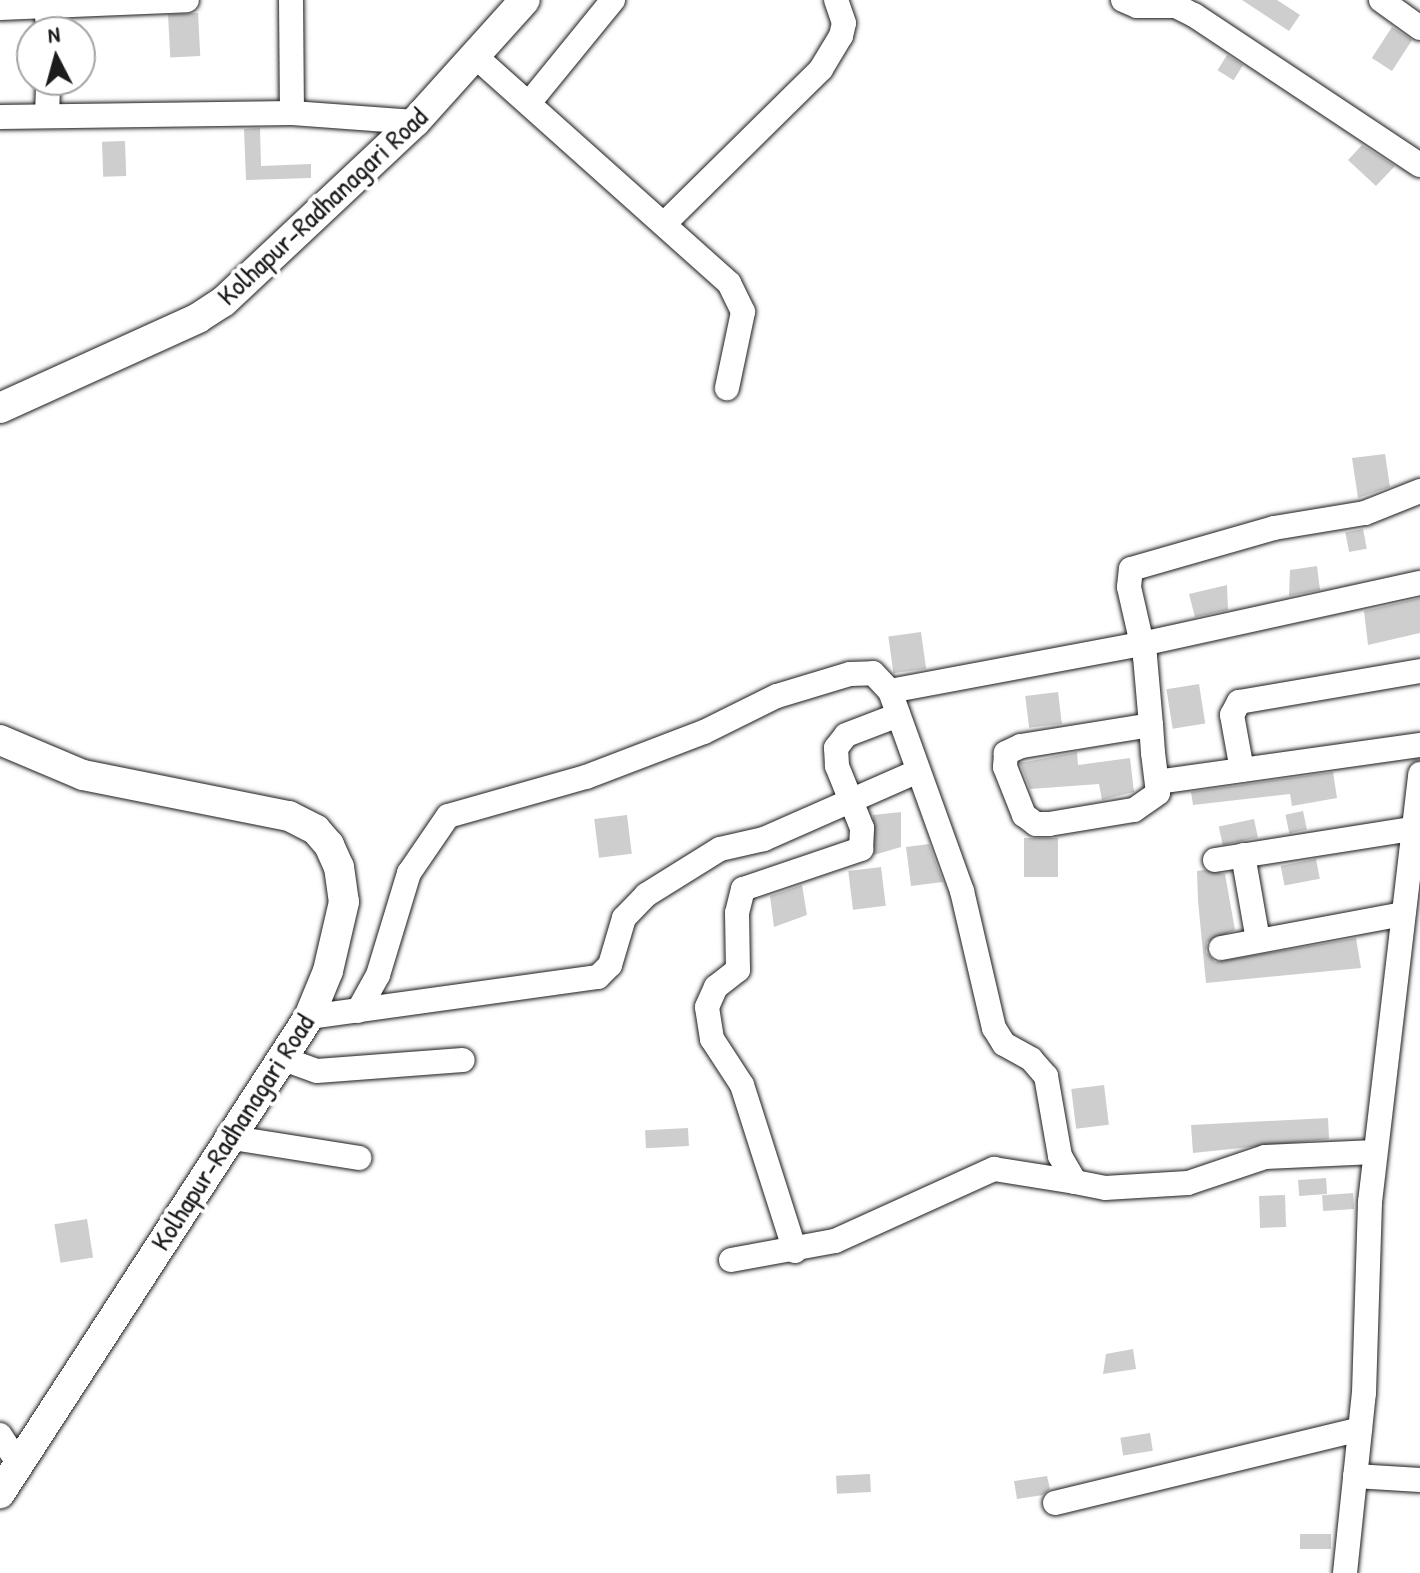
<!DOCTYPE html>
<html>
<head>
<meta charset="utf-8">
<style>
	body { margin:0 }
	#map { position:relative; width:1420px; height:1573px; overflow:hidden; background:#fff; font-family:"Patrick Hand",sans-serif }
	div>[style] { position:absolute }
	.building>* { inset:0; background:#cecece; transform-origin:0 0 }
	.roads { filter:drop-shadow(0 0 2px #1c1c1c) drop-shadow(0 0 2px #1c1c1c) }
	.minor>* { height:24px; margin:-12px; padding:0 12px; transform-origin:12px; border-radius:12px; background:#fff }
	.major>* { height:30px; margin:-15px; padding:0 15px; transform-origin:15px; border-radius:15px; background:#fff }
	span { translate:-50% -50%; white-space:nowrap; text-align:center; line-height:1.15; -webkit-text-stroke:8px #fff; paint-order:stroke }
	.street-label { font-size:28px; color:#1c1c1c }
	.north { position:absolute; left:16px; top:16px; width:80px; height:80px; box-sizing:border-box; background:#fff; border:2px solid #a4a4a4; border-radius:50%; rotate:354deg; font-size:22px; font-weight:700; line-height:32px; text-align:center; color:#1c1c1c }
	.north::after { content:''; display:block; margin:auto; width:28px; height:36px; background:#1c1c1c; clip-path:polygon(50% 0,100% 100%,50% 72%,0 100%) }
</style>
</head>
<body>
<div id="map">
	<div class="building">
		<i style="clip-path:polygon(1242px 0,1277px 0,1300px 15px,1289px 31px)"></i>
		<i style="left:198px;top:13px;width:43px;height:30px;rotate:87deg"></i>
		<i style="left:1392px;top:27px;width:24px;height:37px;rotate:33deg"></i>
		<i style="left:1227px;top:55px;width:19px;height:18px;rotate:32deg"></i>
		<i style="clip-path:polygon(260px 128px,261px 166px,311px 164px,311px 178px,246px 180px,244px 129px)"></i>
		<i style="left:125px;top:141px;width:35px;height:23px;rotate:88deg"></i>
		<i style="clip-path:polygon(1362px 145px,1395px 166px,1376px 186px,1348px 160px)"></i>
		<i style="clip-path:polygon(1385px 454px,1390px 487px,1358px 498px,1352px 458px)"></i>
		<i style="left:1363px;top:529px;width:20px;height:18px;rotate:79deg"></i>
		<i style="clip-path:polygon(1317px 566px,1320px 590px,1289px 596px,1290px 570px)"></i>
		<i style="clip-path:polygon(1227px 585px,1228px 610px,1195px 617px,1189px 594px)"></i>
		<i style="clip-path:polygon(1420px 598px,1420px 633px,1368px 645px,1364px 611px)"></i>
		<i style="left:921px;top:632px;width:37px;height:33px;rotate:82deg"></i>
		<i style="left:1199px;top:684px;width:40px;height:33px;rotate:81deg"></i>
		<i style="left:1058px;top:692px;width:32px;height:33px;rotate:83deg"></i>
		<i style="clip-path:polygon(1077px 752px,1078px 765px,1130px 758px,1134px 792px,1102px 800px,1099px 784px,1030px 789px,1020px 763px)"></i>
		<i style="clip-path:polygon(1333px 772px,1337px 798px,1292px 806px,1290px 794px,1193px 805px,1191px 792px)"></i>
		<i style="left:1303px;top:811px;width:19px;height:18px;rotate:78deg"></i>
		<i style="clip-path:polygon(901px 812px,901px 847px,874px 855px,873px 815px)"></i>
		<i style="left:627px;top:815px;width:39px;height:33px;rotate:83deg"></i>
		<i style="left:1254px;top:819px;width:19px;height:36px;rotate:78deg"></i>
		<i style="left:1024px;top:838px;width:34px;height:39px"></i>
		<i style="clip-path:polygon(929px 844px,943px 882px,911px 886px,906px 847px)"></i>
		<i style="left:1316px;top:859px;width:20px;height:36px;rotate:79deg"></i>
		<i style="left:881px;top:867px;width:39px;height:33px;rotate:83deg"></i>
		<i style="clip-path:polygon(1204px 870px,1225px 874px,1235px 930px,1207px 942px,1206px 952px,1215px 962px,1356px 938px,1361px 968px,1206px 983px,1198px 901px,1197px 871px)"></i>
		<i style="clip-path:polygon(802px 885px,807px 915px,774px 927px,770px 896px)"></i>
		<i style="left:1104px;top:1085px;width:40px;height:33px;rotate:83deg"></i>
		<i style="clip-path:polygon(1328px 1118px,1329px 1139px,1193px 1153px,1191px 1125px)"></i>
		<i style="left:688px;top:1128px;width:18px;height:43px;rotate:87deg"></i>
		<i style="left:1326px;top:1178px;width:16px;height:28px;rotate:86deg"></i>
		<i style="left:1353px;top:1193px;width:16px;height:31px;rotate:86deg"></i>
		<i style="left:1285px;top:1195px;width:32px;height:26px;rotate:88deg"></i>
		<i style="left:87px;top:1219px;width:39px;height:33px;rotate:81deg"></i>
		<i style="clip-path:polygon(1133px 1349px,1136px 1369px,1103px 1374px,1106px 1354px)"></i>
		<i style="left:1150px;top:1433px;width:18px;height:30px;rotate:81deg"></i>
		<i style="left:870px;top:1474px;width:18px;height:34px;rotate:87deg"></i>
		<i style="clip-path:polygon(1047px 1476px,1050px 1489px,1043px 1495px,1017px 1499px,1014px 1481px)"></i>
		<i style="left:1300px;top:1534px;width:31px;height:15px"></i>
	</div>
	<div class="roads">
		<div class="minor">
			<i style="left:45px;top:0;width:32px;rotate:83deg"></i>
			<i style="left:291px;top:0;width:113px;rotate:89.5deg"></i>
			<i style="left:1123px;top:0;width:15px;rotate:23deg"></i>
			<i style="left:1137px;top:6px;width:39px"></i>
			<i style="left:1176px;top:6px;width:20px;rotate:27deg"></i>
			<i style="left:1194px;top:15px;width:271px;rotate:33.6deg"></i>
			<i style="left:1381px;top:0;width:48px;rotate:35.7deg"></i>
			<i style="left:0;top:8px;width:187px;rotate:-2.4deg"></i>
			<i style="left:475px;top:56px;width:341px;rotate:41.8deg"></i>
			<i style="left:729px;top:283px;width:32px;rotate:64deg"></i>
			<i style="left:743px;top:312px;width:78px;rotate:101.9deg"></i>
			<i style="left:529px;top:103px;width:133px;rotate:-50.8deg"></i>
			<i style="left:47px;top:116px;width:36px;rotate:-88deg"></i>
			<i style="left:0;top:117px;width:292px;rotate:-0.8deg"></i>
			<i style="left:292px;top:113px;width:123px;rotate:4.2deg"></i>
			<i style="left:666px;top:222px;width:218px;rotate:-44.6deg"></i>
			<i style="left:821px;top:69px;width:39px;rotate:-59deg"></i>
			<i style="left:841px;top:36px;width:13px;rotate:-77deg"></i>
			<i style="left:844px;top:23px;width:24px;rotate:-109deg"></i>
			<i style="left:890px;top:691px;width:256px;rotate:-10.6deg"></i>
			<i style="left:1142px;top:644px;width:285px;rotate:-12.4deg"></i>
			<i style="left:1151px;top:725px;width:132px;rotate:170.8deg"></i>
			<i style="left:1021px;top:746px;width:17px;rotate:155deg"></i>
			<i style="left:1006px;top:753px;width:14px;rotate:94deg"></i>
			<i style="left:1005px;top:767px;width:52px;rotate:68.4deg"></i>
			<i style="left:1024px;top:815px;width:15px;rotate:37deg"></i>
			<i style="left:1036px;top:824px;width:13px"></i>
			<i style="left:1049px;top:824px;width:86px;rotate:-9.4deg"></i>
			<i style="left:1134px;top:810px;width:29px;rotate:-35deg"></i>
			<i style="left:1158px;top:793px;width:40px;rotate:-97.1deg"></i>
			<i style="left:1153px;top:753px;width:28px;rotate:-94deg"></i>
			<i style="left:1151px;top:725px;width:68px;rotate:-95deg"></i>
			<i style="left:1145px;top:657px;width:72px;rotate:-102.9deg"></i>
			<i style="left:1129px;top:587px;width:18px;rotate:-84deg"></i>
			<i style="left:1131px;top:569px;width:149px;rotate:-16deg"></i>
			<i style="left:1274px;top:528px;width:92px;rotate:-9.4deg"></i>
			<i style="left:1365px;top:513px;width:59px;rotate:-21.8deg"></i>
			<i style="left:1242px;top:770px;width:56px;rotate:-100.3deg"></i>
			<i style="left:1232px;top:715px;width:15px;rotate:-62deg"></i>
			<i style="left:1239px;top:702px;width:184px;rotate:-9.7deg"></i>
			<i style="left:1157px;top:782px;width:266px;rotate:-8deg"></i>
			<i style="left:1243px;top:855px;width:86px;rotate:80deg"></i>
			<i style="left:1215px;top:860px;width:198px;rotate:-9deg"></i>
			<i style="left:1221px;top:948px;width:184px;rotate:-10.6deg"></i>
			<i style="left:358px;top:1011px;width:41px;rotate:-60.9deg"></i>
			<i style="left:378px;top:975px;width:107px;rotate:-73.1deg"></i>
			<i style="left:409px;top:873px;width:69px;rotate:-55.6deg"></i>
			<i style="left:448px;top:816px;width:143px;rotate:-15.8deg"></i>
			<i style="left:586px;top:777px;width:126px;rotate:-20.9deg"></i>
			<i style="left:704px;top:732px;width:81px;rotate:-26.3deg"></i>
			<i style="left:777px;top:696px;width:76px;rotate:-16.8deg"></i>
			<i style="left:850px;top:674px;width:23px;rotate:-2deg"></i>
			<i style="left:873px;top:673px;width:25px;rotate:47deg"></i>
			<i style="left:890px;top:691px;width:213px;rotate:70.2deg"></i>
			<i style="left:962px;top:891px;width:141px;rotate:76.9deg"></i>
			<i style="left:994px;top:1028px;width:19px;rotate:58deg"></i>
			<i style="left:1004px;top:1044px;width:31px;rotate:29deg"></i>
			<i style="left:1031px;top:1059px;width:23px;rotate:49deg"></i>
			<i style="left:1046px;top:1076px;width:81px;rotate:80.1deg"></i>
			<i style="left:1060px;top:1156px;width:30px;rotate:60deg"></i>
			<i style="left:1075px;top:1182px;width:31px;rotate:11deg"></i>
			<i style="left:1105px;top:1188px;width:83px;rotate:-3.4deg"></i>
			<i style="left:1188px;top:1183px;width:81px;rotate:-18.7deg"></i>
			<i style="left:1265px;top:1157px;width:110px;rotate:-2.6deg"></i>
			<i style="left:309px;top:1017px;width:292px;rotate:-7.9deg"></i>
			<i style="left:598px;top:977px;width:17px;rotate:-45deg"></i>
			<i style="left:610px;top:965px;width:49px;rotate:-73.4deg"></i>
			<i style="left:624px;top:918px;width:32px;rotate:-46deg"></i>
			<i style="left:646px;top:895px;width:87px;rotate:-31.9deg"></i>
			<i style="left:720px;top:849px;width:45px;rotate:-12.8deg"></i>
			<i style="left:764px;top:839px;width:168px;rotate:-23.8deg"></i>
			<i style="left:281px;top:1058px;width:38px;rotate:20deg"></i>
			<i style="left:317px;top:1071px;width:146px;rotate:-4.3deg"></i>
			<i style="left:227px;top:1137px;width:134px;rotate:9deg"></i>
			<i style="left:795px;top:1251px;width:174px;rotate:-107.7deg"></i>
			<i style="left:742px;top:1085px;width:55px;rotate:-123.1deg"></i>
			<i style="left:712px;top:1039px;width:32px;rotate:-99deg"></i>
			<i style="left:707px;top:1007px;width:22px;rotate:-66deg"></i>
			<i style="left:716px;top:987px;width:28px;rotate:-38deg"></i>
			<i style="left:738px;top:970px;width:57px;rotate:-91deg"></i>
			<i style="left:737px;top:913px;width:25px;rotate:-76deg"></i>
			<i style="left:743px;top:889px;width:125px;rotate:-18.7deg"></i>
			<i style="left:861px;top:849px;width:21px;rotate:-87deg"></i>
			<i style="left:862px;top:828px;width:67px;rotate:-112deg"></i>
			<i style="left:837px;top:766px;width:18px;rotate:-93deg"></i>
			<i style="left:836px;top:748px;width:16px;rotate:-52deg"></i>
			<i style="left:846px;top:735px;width:56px;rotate:-21deg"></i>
			<i style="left:731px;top:1260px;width:106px;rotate:-10.4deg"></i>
			<i style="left:835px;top:1241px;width:175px;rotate:-24.4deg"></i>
			<i style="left:994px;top:1169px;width:82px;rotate:9.1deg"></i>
			<i style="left:0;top:1435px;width:35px;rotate:57deg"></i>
			<i style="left:1355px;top:1476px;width:65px;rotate:3.5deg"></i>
			<i style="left:1055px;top:1503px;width:314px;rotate:-13.6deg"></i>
			<i style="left:1345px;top:1573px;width:181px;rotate:-84deg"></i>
			<i style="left:1364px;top:1393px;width:191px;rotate:-88.2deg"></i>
			<i style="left:1370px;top:1202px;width:431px;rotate:-83.3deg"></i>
		</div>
		<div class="major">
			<i style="left:0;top:408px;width:217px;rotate:-24.4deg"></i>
			<i style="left:198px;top:318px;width:30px;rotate:-33deg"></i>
			<i style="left:223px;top:302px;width:263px;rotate:-43.2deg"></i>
			<i style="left:415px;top:122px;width:164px;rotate:-48deg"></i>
			<i style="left:0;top:740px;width:90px;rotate:22.9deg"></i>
			<i style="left:83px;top:775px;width:210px;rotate:11.3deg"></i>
			<i style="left:289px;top:816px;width:30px;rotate:27deg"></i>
			<i style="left:316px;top:830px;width:20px;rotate:49deg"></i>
			<i style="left:329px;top:845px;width:24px;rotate:66deg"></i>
			<i style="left:339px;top:867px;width:35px;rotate:82deg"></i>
			<i style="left:344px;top:902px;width:71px;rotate:103.1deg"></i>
			<i style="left:328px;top:971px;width:50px;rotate:112.4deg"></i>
			<i style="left:309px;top:1017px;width:568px;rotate:122.99deg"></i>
		</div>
	</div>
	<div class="street-label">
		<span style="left:322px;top:206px;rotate:-43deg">Kolhapur-Radhanagari Road</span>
		<span style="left:232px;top:1132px;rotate:-57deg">Kolhapur-Radhanagari Road</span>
	</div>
	<div class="north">N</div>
</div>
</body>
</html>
